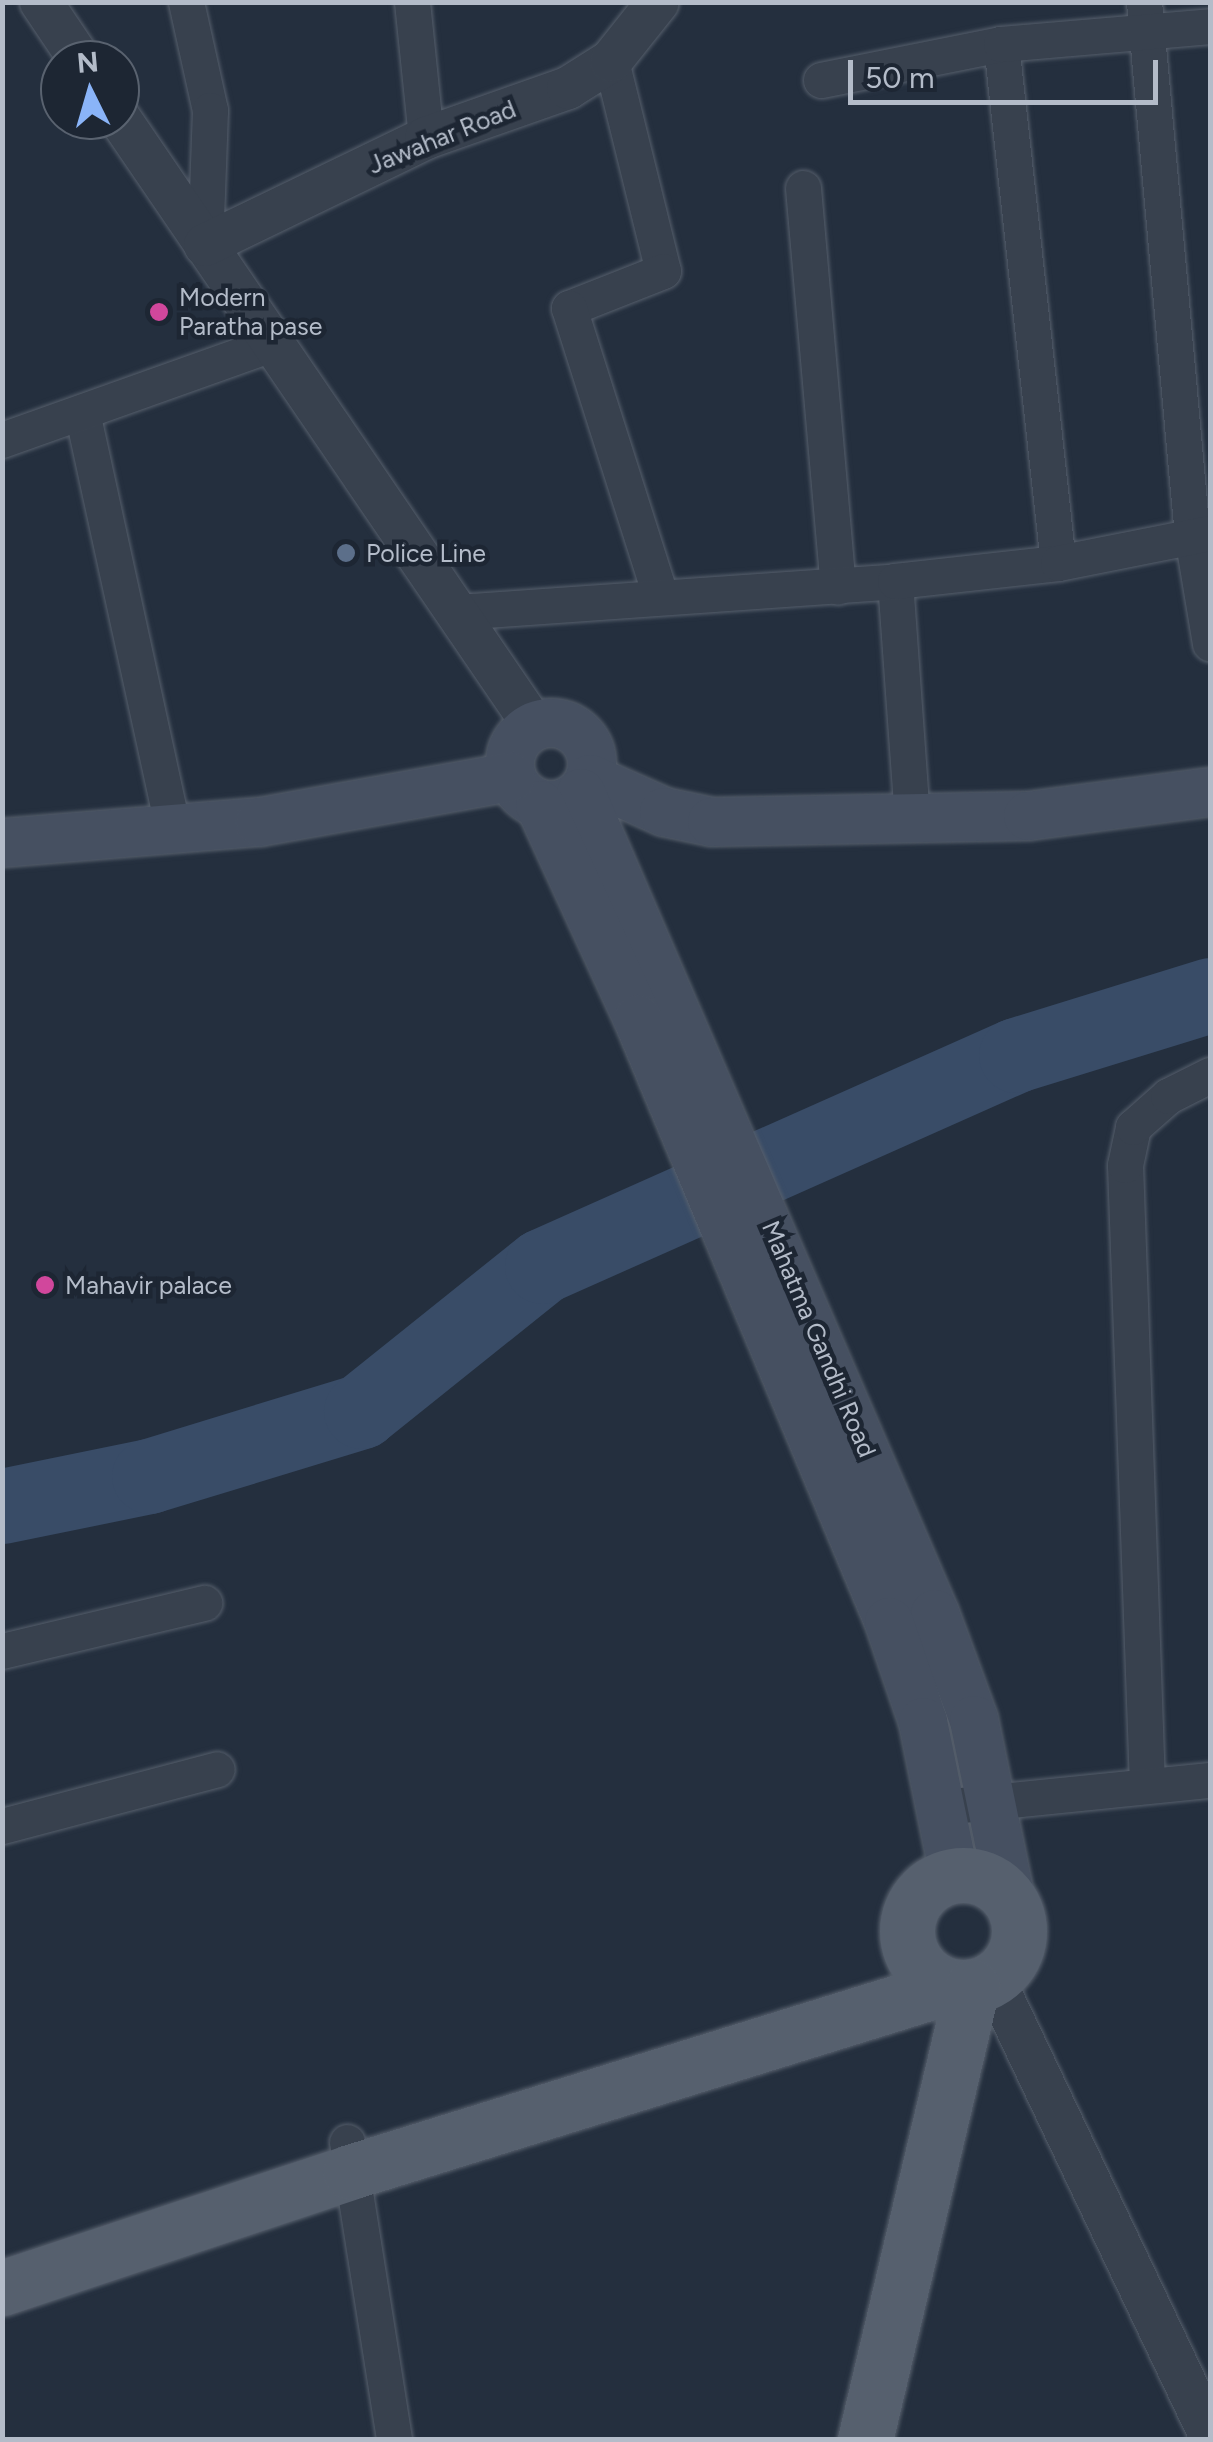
<!DOCTYPE html>
<html>
<head>
<meta charset="utf-8">
<style>
	body { margin:0 }
	#map { position:relative; width:1213px; height:2442px; overflow:hidden; background:#242f3e; font-family:Figtree,sans-serif }
	div>[style] { position:absolute }
	.river>* { height:75px; margin:-37.5px; padding:0 37.5px; transform-origin:37.5px; border-radius:37.5px; background:#394c67 }
	.roads { filter:drop-shadow(0 0 2px #565f6c) drop-shadow(0 0 2px #565f6c) }
	.minor>* { height:35px; margin:-17.5px; padding:0 17.5px; transform-origin:17.5px; border-radius:17.5px; background:#38414e }
	.tertiary>* { height:42px; margin:-21px; padding:0 21px; transform-origin:21px; border-radius:21px; background:#38414e }
	.secondary>* { height:48px; margin:-24px; padding:0 24px; transform-origin:24px; border-radius:24px; background:#465061 }
	.secondary>.ring { margin:-24px; padding:0; box-sizing:content-box; background:none; border:48px solid #465061; border-radius:50% }
	.primary>* { height:55px; margin:-27.5px; padding:0 27.5px; transform-origin:27.5px; border-radius:27.5px; background:#56606e }
	.primary>.ring { margin:-27.5px; padding:0; box-sizing:content-box; background:none; border:55px solid #56606e; border-radius:50% }
	.dots>* { width:28px; height:28px; translate:-50% -50%; box-sizing:border-box; border:5px solid #1d2633; border-radius:50% }
	span { translate:-50% -50%; white-space:nowrap; text-align:center; line-height:1.15; -webkit-text-stroke:9px #1d2633; paint-order:stroke }
	.street-label { font-size:25px; color:#b4bcc9 }
	.poi-label { font-size:25px; color:#b4bcc9 }
	.left { translate:0 -50%; text-align:left }
	.frame { position:absolute; inset:0; border:5px solid #b4bcc9; pointer-events:none }
	.north { position:absolute; left:40px; top:40px; width:100px; height:100px; box-sizing:border-box; background:#1d2633; border:2px solid #59626f; border-radius:50%; rotate:355deg; font-size:28px; font-weight:700; line-height:40px; text-align:center; color:#b4bcc9 }
	.north::after { content:''; display:block; margin:auto; width:35px; height:45px; background:#8ab4f8; clip-path:polygon(50% 0,100% 100%,50% 72%,0 100%) }
	.scale { position:absolute; left:848px; top:60px; width:310px; height:45px; box-sizing:border-box; border:5px solid #b4bcc9; border-top:0; padding-left:12px; font-size:30px; line-height:35px; white-space:nowrap; color:#b4bcc9; -webkit-text-stroke:8px #1d2633; paint-order:stroke }
</style>
</head>
<body>
<div id="map">
	<div class="river">
		<i style="left:2px;top:1506px;width:150px;rotate:-11.5deg"></i>
		<i style="left:149px;top:1476px;width:222px;rotate:-17deg"></i>
		<i style="left:361px;top:1411px;width:232px;rotate:-38.7deg"></i>
		<i style="left:542px;top:1266px;width:519px;rotate:-24deg"></i>
		<i style="left:1016px;top:1055px;width:203px;rotate:-17.2deg"></i>
	</div>
	<div class="roads">
		<div class="minor">
			<i style="left:186px;top:2px;width:111px;rotate:77.5deg"></i>
			<i style="left:210px;top:110px;width:135px;rotate:92.1deg"></i>
			<i style="left:412px;top:2px;width:137px;rotate:84.1deg"></i>
			<i style="left:1144px;top:2px;width:536px;rotate:84.86deg"></i>
			<i style="left:1192px;top:536px;width:109px;rotate:80.5deg"></i>
			<i style="left:1001px;top:44px;width:522px;rotate:83.73deg"></i>
			<i style="left:611px;top:61px;width:216px;rotate:76.1deg"></i>
			<i style="left:663px;top:271px;width:101px;rotate:158.5deg"></i>
			<i style="left:569px;top:308px;width:301px;rotate:72.4deg"></i>
			<i style="left:821px;top:80px;width:184px;rotate:-11.3deg"></i>
			<i style="left:1001px;top:44px;width:210px;rotate:-4.9deg"></i>
			<i style="left:803px;top:188px;width:400px;rotate:85deg"></i>
			<i style="left:82px;top:412px;width:427px;rotate:77.7deg"></i>
			<i style="left:2px;top:440px;width:287px;rotate:-19.6deg"></i>
			<i style="left:895px;top:581px;width:240px;rotate:85.9deg"></i>
			<i style="left:457px;top:612px;width:439px;rotate:-4deg"></i>
			<i style="left:895px;top:581px;width:164px;rotate:-6.3deg"></i>
			<i style="left:1058px;top:563px;width:155px;rotate:-11.2deg"></i>
			<i style="left:2px;top:1651px;width:208px;rotate:-13.4deg"></i>
			<i style="left:1147px;top:1785px;width:620px;rotate:-92.03deg"></i>
			<i style="left:1125px;top:1165px;width:39px;rotate:-78deg"></i>
			<i style="left:1133px;top:1127px;width:47px;rotate:-41.5deg"></i>
			<i style="left:1168px;top:1096px;width:47px;rotate:-26.6deg"></i>
			<i style="left:942px;top:1807px;width:269px;rotate:-5.8deg"></i>
			<i style="left:2px;top:1826px;width:222px;rotate:-14.8deg"></i>
			<i style="left:347px;top:2142px;width:302px;rotate:81deg"></i>
		</div>
		<div class="tertiary">
			<i style="left:41px;top:2px;width:70px;rotate:56.1deg"></i>
			<i style="left:120px;top:119px;width:735px;rotate:55.7deg"></i>
			<i style="left:205px;top:245px;width:246px;rotate:-25.8deg"></i>
			<i style="left:426px;top:138px;width:151px;rotate:-19.4deg"></i>
			<i style="left:568px;top:88px;width:51px;rotate:-32.1deg"></i>
			<i style="left:611px;top:61px;width:75px;rotate:-51.5deg"></i>
			<i style="left:993px;top:1978px;width:506px;rotate:64.6deg"></i>
		</div>
		<div class="secondary">
			<i class="ring" style="left:510px;top:723px;width:34px;height:34px"></i>
			<i style="left:590px;top:779px;width:81px;rotate:24deg"></i>
			<i style="left:664px;top:812px;width:49px;rotate:11.8deg"></i>
			<i style="left:712px;top:822px;width:316px;rotate:-1.1deg"></i>
			<i style="left:1028px;top:816px;width:184px;rotate:-7.5deg"></i>
			<i style="left:581px;top:793px;width:894px;rotate:66.68deg"></i>
			<i style="left:935px;top:1614px;width:113px;rotate:69.8deg"></i>
			<i style="left:974px;top:1720px;width:185px;rotate:78.4deg"></i>
			<i style="left:540px;top:805px;width:235px;rotate:65.4deg"></i>
			<i style="left:638px;top:1019px;width:653px;rotate:67.4deg"></i>
			<i style="left:889px;top:1622px;width:106px;rotate:71.2deg"></i>
			<i style="left:923px;top:1722px;width:156px;rotate:78.5deg"></i>
			<i style="left:2px;top:843px;width:259px;rotate:-4.7deg"></i>
			<i style="left:260px;top:822px;width:255px;rotate:-10.2deg"></i>
		</div>
		<div class="primary">
			<i class="ring" style="left:907px;top:1875px;width:57px;height:57px"></i>
			<i style="left:2px;top:2288px;width:367px;rotate:-18.4deg"></i>
			<i style="left:350px;top:2172px;width:628px;rotate:-17.22deg"></i>
			<i style="left:865px;top:2440px;width:466px;rotate:-76.7deg"></i>
		</div>
	</div>
	<div class="dots">
		<i style="left:159px;top:312px;background:#d1479c"></i>
		<i style="left:346px;top:553px;background:#5c6f8a"></i>
		<i style="left:45px;top:1285px;background:#d1479c"></i>
	</div>
	<div class="street-label">
		<span style="left:442px;top:137px;rotate:-22deg">Jawahar Road</span>
		<span style="left:819px;top:1339px;rotate:67deg">Mahatma Gandhi Road</span>
	</div>
	<div class="poi-label">
		<span class="left" style="left:179px;top:312px">Modern<br>Paratha pase</span>
		<span class="left" style="left:366px;top:553px">Police Line</span>
		<span class="left" style="left:65px;top:1285px">Mahavir palace</span>
	</div>
	<div class="frame"></div>
	<div class="north">N</div>
	<div class="scale">50 m</div>
</div>
</body>
</html>
